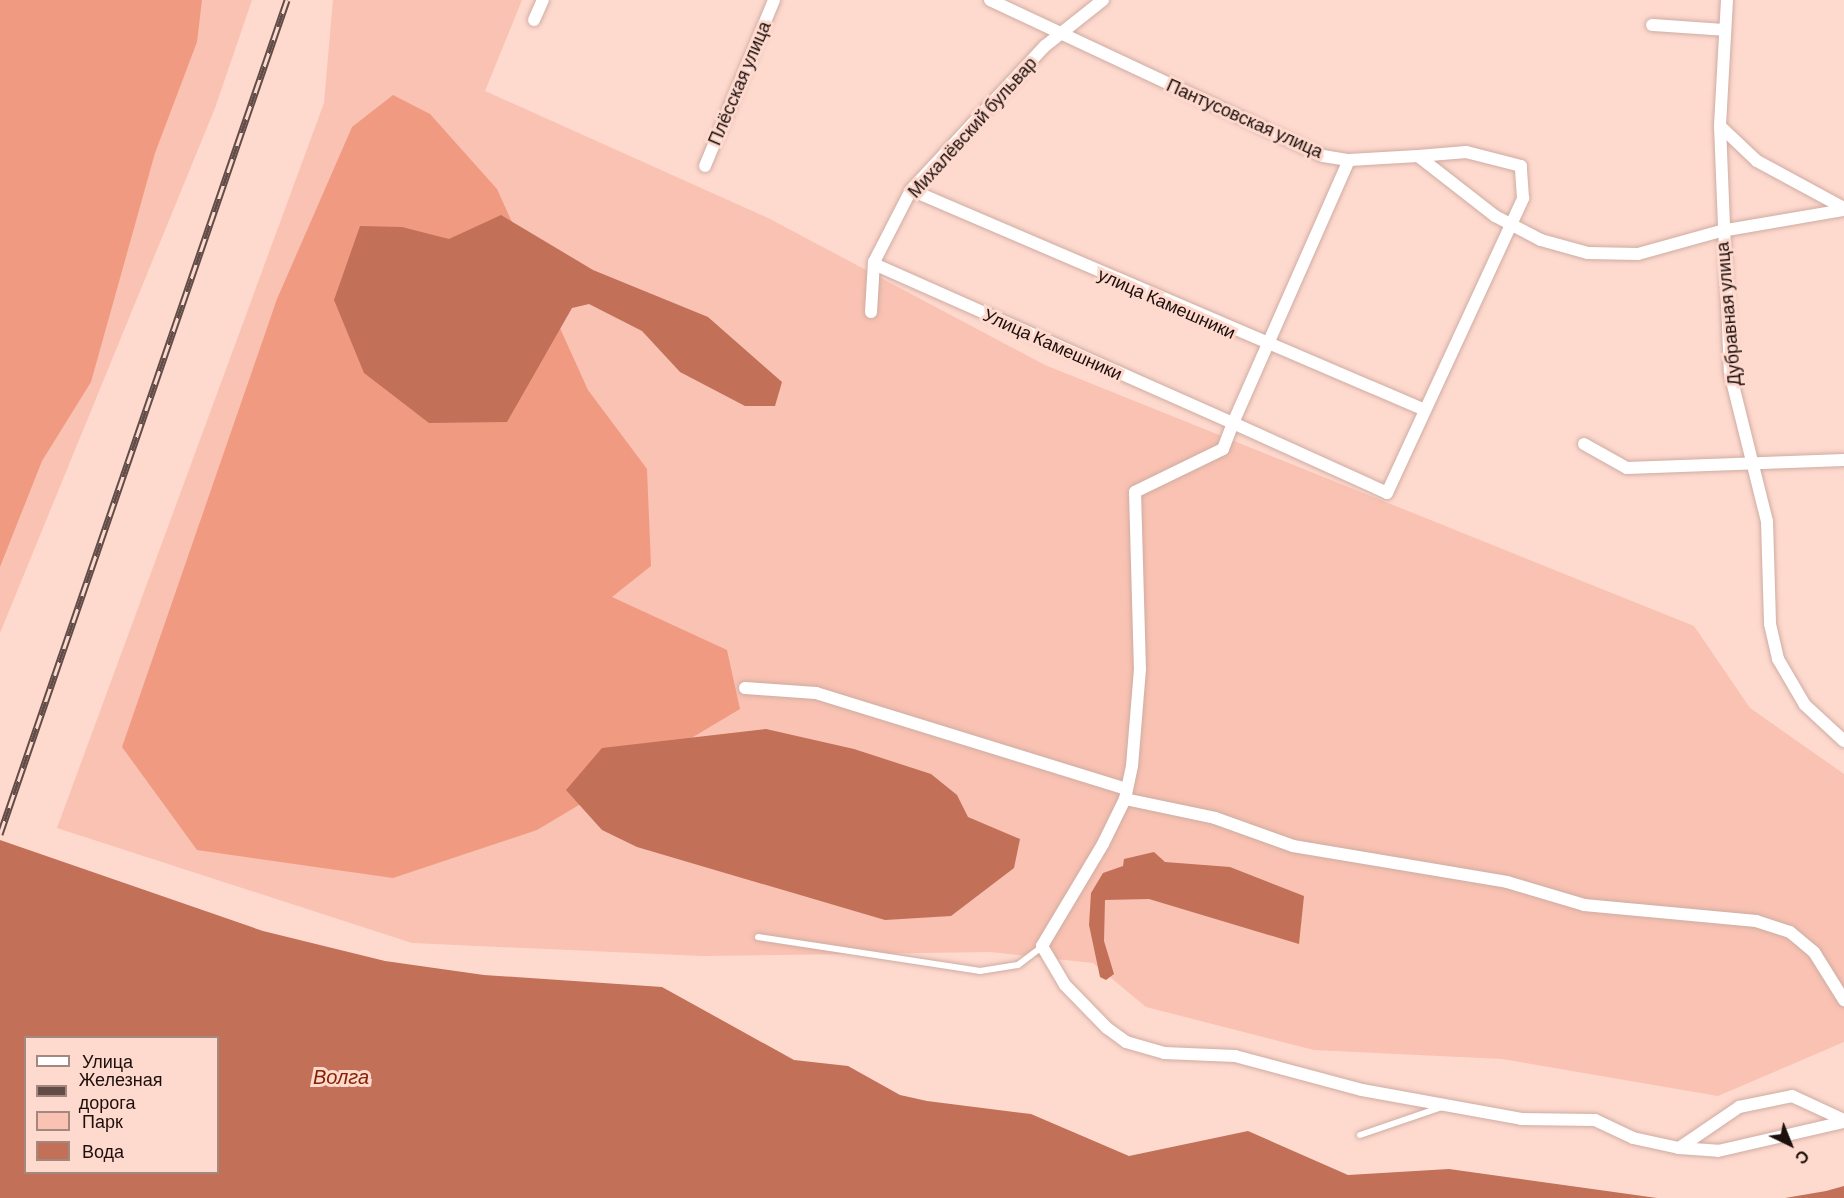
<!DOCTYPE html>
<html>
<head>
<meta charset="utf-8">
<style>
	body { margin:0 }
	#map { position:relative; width:1844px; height:1198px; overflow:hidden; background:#fed9ce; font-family:Barlow,sans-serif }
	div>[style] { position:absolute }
	.green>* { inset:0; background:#f9c2b2 }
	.forest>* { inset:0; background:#f19a82 }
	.water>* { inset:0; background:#c27058 }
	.roads { filter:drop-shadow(0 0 2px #cfaca2) drop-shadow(0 0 2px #cfaca2) }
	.service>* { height:6px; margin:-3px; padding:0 3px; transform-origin:3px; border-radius:3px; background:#fff }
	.minor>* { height:12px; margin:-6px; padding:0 6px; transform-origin:6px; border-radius:6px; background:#fff }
	.rail>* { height:7px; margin-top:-3.5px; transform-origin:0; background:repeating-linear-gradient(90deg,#fed9ce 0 14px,#614c47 0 28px); box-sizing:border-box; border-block:2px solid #614c47 }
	span { translate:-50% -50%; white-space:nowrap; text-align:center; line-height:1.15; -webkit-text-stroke:6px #fed9ce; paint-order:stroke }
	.street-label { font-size:18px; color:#1c0f0c }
	.water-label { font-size:20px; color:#862100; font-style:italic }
	.legend { position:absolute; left:24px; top:1036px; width:195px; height:138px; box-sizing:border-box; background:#fed9ce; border:2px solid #a48880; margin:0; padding:8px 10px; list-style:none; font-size:18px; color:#1c0f0c }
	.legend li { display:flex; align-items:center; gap:12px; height:30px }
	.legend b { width:30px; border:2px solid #a48880 }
	.north { position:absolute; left:1760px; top:1114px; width:60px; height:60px; -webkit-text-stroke:4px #fed9ce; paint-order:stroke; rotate:137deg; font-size:16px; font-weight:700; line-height:24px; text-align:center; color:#1c0f0c }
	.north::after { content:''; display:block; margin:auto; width:21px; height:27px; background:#1c0f0c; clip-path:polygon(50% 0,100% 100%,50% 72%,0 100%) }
</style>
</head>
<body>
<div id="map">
	<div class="green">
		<i style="clip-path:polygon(0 0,252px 0,215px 108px,0 633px)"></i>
		<i style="clip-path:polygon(333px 0,522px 0,485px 91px,768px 218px,1045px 365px,1694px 626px,1750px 708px,1844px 774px,1844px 1042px,1718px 1096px,1502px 1059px,1314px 1050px,1146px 1007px,1093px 963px,990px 952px,702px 956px,412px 943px,57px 828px,324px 103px)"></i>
	</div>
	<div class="forest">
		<i style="clip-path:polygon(0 0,202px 0,197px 42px,155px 153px,91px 382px,42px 461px,0 567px)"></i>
		<i style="clip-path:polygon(393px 95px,430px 114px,497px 189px,588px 390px,647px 469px,651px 566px,612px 597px,727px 650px,740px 709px,537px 830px,393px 878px,197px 850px,122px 747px,277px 299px,352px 127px)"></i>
	</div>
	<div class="water">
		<i style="clip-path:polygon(501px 215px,593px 270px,708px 317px,782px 382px,775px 406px,745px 406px,680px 372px,642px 331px,589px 304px,572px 308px,507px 422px,429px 423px,364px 373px,334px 300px,360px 226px,402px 227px,449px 239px)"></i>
		<i style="clip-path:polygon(766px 729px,854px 749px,931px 774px,957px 795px,968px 817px,1020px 839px,1014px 868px,951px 916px,885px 920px,637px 847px,602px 830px,566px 790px,602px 748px)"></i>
		<i style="clip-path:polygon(evenodd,0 840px,263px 931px,385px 961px,484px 975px,662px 987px,794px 1060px,848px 1066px,900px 1095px,927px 1101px,1031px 1114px,1129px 1156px,1248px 1131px,1348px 1175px,1449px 1169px,1657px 1198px,0 1198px,0 840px,26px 1038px,218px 1038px,218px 1172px,26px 1172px,26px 1038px)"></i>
		<i style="clip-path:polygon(1154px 852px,1165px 862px,1230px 867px,1304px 896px,1299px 944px,1149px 899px,1105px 900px,1104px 941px,1114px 974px,1106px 980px,1100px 977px,1089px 925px,1091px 893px,1103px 873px,1123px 866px,1124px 859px)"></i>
		<i style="clip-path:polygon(1844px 1186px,1844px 1198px,1785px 1198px,1826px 1191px)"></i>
	</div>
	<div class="roads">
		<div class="service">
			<i style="left:758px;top:937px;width:225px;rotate:8.7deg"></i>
			<i style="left:980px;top:971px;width:38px;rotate:-9deg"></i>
			<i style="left:1018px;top:965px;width:30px;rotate:-37deg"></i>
			<i style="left:1360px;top:1135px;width:87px;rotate:-18.9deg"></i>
		</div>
		<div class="minor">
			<i style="left:990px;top:0;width:368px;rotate:25.1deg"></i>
			<i style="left:1323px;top:156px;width:26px;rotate:9deg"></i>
			<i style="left:1349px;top:160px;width:69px;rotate:-3.3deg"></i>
			<i style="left:1418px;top:156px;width:98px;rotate:37.9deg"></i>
			<i style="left:1495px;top:216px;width:52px;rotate:27.6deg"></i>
			<i style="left:1541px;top:240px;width:49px;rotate:15.5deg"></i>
			<i style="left:1588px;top:253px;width:50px;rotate:1.1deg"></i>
			<i style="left:1638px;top:254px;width:86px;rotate:-15.5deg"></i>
			<i style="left:1721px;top:231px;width:125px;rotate:-9.7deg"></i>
			<i style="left:1727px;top:0;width:126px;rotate:93.2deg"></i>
			<i style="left:1720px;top:126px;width:247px;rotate:87.7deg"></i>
			<i style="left:1730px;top:373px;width:153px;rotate:76deg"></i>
			<i style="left:1767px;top:521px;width:103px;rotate:88.3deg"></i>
			<i style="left:1770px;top:624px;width:36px;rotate:77deg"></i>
			<i style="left:1778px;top:659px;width:53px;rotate:59.6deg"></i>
			<i style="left:1805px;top:705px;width:53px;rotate:42.7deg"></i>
			<i style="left:534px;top:20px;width:22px;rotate:-66deg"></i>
			<i style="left:1652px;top:25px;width:73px;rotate:3.9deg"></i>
			<i style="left:1720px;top:126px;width:51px;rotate:43.4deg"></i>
			<i style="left:1757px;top:161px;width:99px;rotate:28.4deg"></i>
			<i style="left:1349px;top:160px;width:287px;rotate:113.8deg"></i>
			<i style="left:1233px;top:423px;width:169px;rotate:24.4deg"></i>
			<i style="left:1387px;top:493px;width:325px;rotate:-65.2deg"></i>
			<i style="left:1523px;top:198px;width:32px;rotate:-94deg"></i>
			<i style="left:1521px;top:166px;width:57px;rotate:-165.7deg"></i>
			<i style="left:1466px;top:152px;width:48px;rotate:175.2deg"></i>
			<i style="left:705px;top:166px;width:180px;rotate:-67.4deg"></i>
			<i style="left:911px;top:190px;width:559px;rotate:23.17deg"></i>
			<i style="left:874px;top:264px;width:393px;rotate:23.9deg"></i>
			<i style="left:1233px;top:423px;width:28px;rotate:111deg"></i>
			<i style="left:1223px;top:449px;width:98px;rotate:154deg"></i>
			<i style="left:1135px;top:492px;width:177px;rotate:88.4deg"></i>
			<i style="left:1140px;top:669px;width:97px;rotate:94.7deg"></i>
			<i style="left:1132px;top:766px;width:34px;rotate:102deg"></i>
			<i style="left:1125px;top:799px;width:50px;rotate:116.1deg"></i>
			<i style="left:1103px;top:844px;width:119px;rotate:120.9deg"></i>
			<i style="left:1042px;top:946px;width:45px;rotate:59.5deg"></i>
			<i style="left:1065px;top:985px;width:60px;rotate:45.7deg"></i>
			<i style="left:1107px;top:1028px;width:24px;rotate:36deg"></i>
			<i style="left:1126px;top:1042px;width:40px;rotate:16deg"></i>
			<i style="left:1164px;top:1053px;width:71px;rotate:2.4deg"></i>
			<i style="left:1235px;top:1056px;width:131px;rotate:15deg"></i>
			<i style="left:1362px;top:1090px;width:162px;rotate:10.3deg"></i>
			<i style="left:1521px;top:1119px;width:74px;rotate:0.8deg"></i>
			<i style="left:1595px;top:1120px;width:42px;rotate:25.3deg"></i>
			<i style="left:1633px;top:1138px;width:47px;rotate:12.3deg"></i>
			<i style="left:1679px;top:1148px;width:39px;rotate:4deg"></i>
			<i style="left:1718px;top:1151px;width:129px;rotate:-13deg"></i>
			<i style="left:871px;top:312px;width:50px;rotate:-86.6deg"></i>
			<i style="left:874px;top:262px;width:81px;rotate:-62.8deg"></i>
			<i style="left:911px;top:190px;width:197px;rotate:-47.1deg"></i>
			<i style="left:1045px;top:46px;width:74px;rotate:-38.4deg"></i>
			<i style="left:1584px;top:444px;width:49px;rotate:29.2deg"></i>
			<i style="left:1627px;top:468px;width:217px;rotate:-2.1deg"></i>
			<i style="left:745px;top:688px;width:71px;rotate:4deg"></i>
			<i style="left:816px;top:693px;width:325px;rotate:17.2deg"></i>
			<i style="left:1125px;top:799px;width:92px;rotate:11.9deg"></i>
			<i style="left:1215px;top:818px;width:83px;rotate:19.7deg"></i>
			<i style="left:1293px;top:846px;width:217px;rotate:9.5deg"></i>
			<i style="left:1507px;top:882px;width:80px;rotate:16.6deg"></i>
			<i style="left:1584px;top:905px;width:173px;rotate:5.3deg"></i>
			<i style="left:1756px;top:921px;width:36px;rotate:18deg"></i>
			<i style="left:1790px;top:932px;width:31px;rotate:40deg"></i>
			<i style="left:1814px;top:952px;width:57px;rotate:58deg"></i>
			<i style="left:1679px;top:1148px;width:73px;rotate:-34.3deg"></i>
			<i style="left:1739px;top:1107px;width:54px;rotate:-11.7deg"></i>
			<i style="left:1792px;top:1096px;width:57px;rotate:24.8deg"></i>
		</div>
	</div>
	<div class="rail">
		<i style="left:0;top:834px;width:882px;rotate:-71.01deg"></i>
	</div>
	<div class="street-label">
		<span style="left:739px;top:83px;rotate:-67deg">Плёсская улица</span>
		<span style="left:1245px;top:118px;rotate:24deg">Пантусовская улица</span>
		<span style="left:972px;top:127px;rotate:-48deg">Михалёвский бульвар</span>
		<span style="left:1167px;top:303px;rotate:24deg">улица Камешники</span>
		<span style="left:1728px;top:314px;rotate:-95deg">Дубравная улица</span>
		<span style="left:1053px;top:344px;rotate:24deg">Улица Камешники</span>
	</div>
	<div class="water-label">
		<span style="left:341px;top:1076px">Волга</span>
	</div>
	<ul class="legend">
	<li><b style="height:8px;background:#fff"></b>Улица</li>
	<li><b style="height:8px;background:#614c47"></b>Железная дорога</li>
	<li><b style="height:16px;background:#f9c2b2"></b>Парк</li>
	<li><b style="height:16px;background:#c27058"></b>Вода</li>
	</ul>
	<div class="north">С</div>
</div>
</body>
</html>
